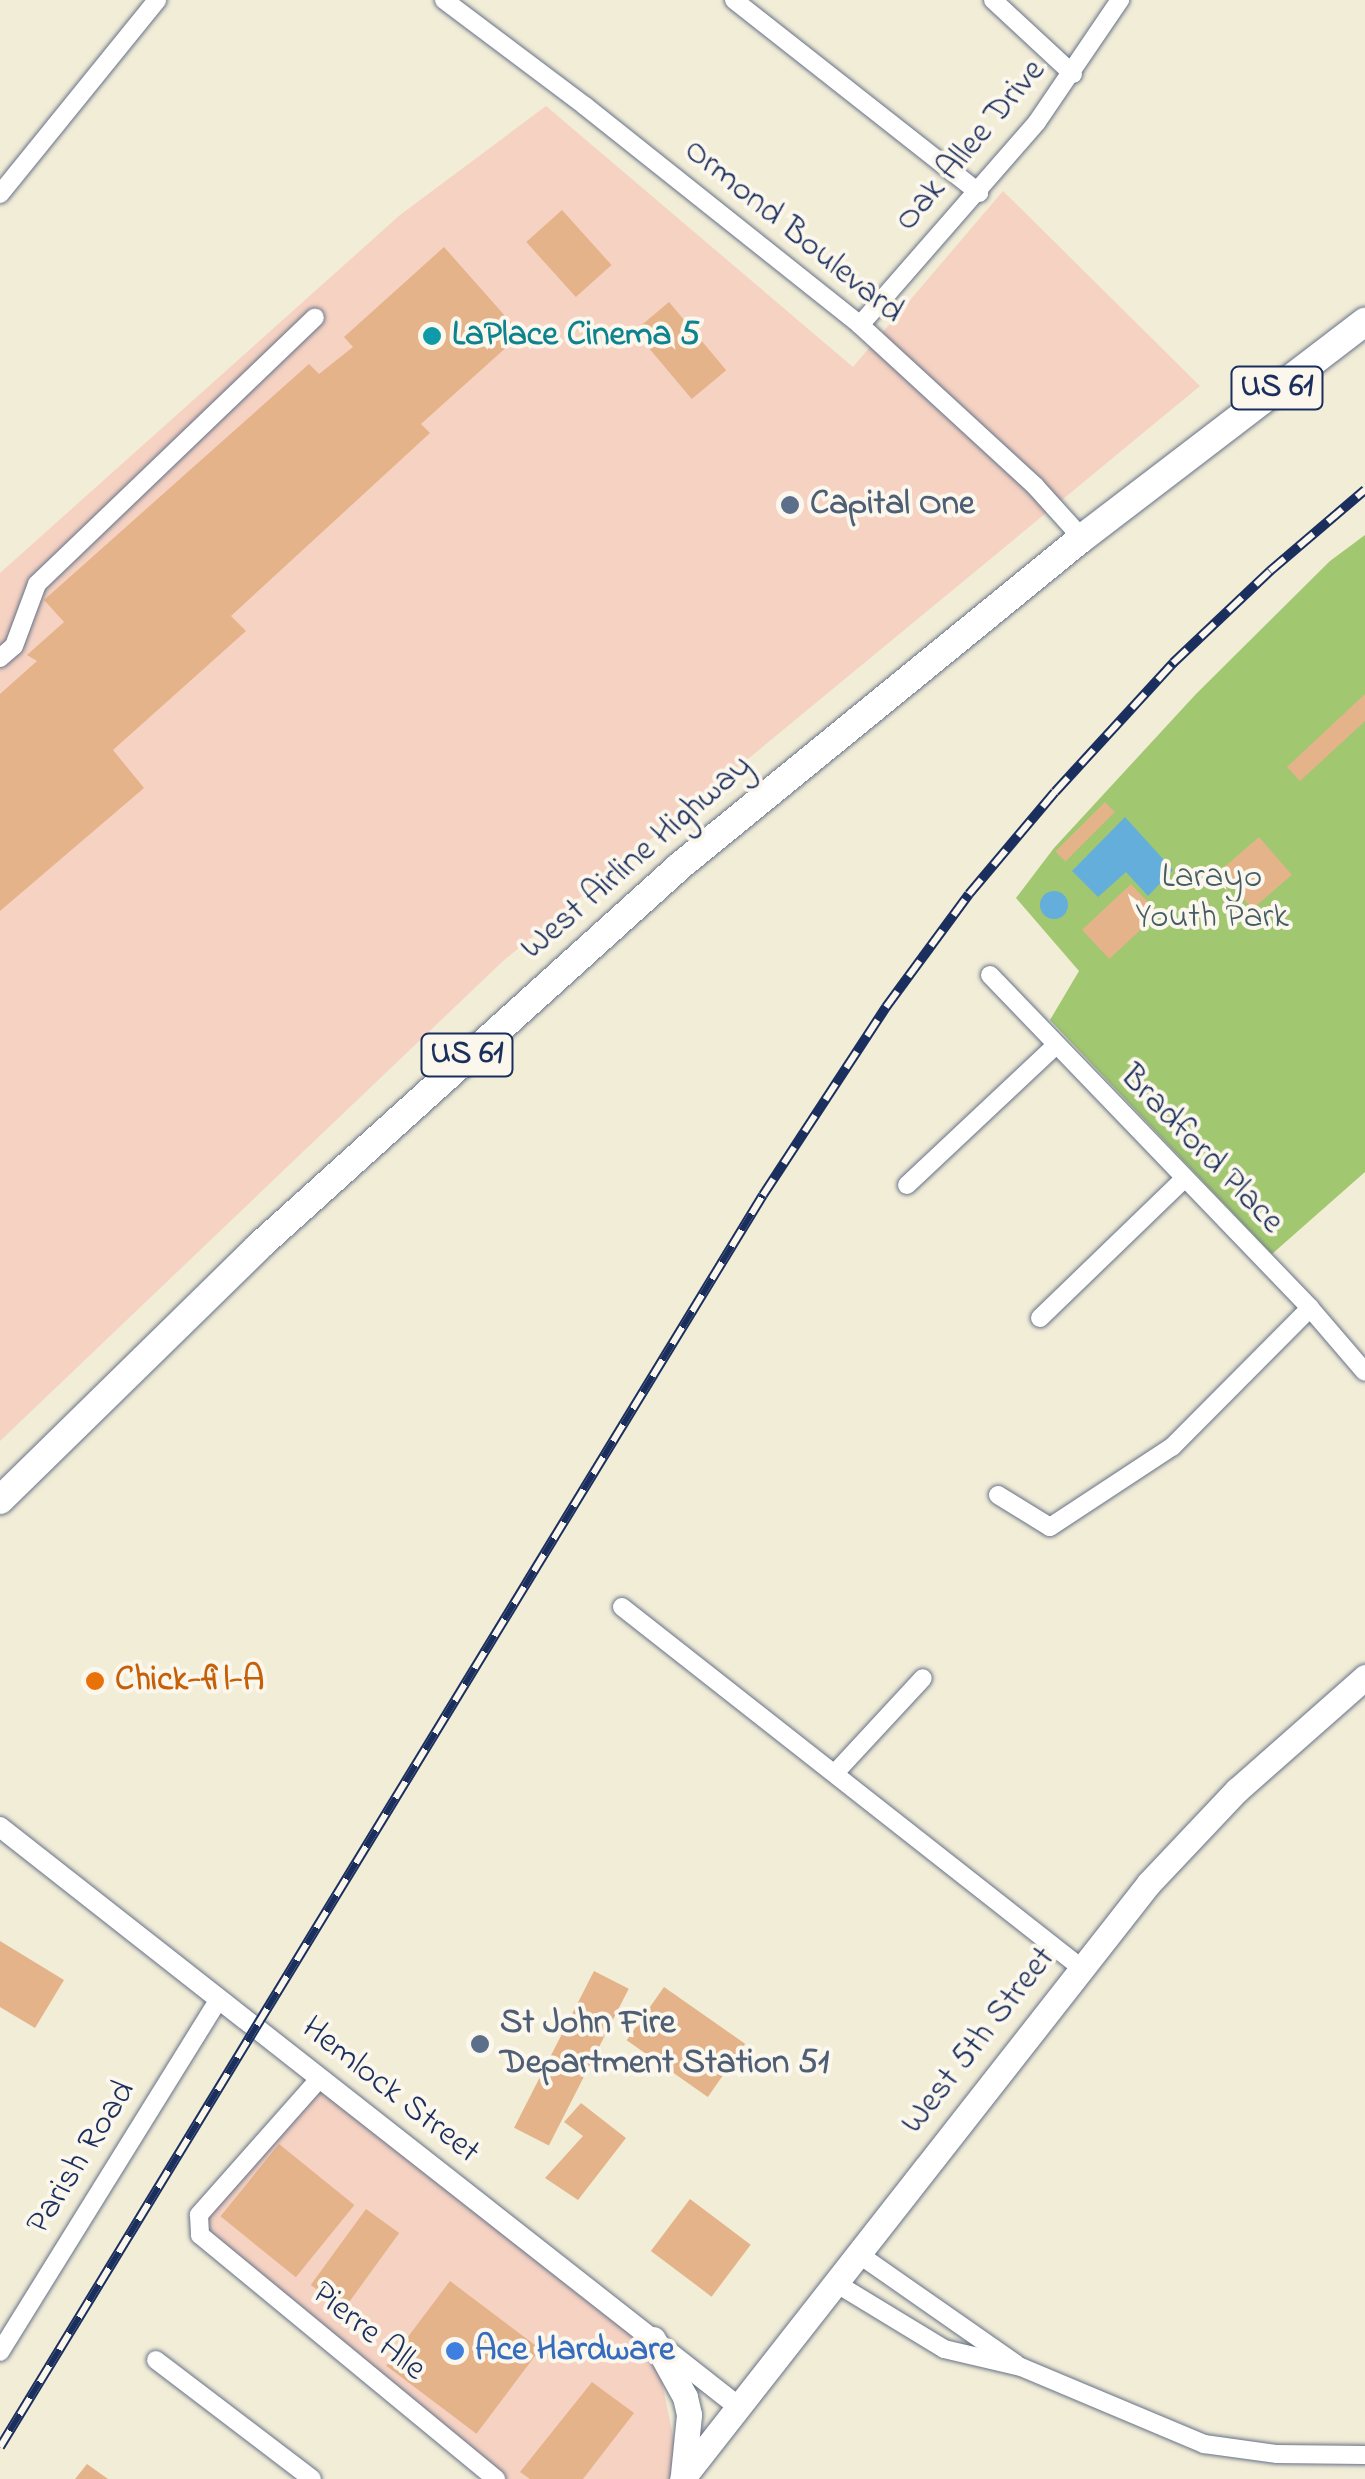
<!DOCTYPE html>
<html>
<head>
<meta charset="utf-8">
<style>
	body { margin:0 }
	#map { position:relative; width:1365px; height:2479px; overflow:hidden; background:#f2edd7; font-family:"Indie Flower",sans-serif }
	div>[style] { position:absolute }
	.built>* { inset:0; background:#f5d2c2 }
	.green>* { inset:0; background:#a2c771 }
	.water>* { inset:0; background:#64aedc }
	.round { border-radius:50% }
	.building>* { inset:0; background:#e5b389; transform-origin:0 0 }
	.roads { filter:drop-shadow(0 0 2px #667288) drop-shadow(0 0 2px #667288) }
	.minor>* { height:18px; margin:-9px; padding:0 9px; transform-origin:9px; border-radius:9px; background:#fff }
	.tertiary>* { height:20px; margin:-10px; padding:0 10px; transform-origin:10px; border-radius:10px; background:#fff }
	.secondary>* { height:25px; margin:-12.5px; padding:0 12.5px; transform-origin:12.5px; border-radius:12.5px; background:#fff }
	.trunk>* { height:28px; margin:-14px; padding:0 14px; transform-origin:14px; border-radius:14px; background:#fff }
	.rail>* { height:10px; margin-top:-5px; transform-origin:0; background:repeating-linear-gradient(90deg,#fbf7ec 0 19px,#1b2f5e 0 38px); box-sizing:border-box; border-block:2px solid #1b2f5e }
	.dots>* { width:28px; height:28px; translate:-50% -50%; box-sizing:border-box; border:5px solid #fbf7ec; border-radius:50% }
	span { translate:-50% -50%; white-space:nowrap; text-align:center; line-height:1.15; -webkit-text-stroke:8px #fbf7ec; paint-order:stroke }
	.shield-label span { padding:2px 8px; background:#fbf7ec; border:2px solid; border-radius:8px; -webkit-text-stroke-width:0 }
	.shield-label { font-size:32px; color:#1b2f5e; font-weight:700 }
	.street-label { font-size:35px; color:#1b2f5e }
	.culture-label { font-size:35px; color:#0d838f; font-weight:700 }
	.left { translate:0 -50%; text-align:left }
	.service-label { font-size:35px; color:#4e5e75; font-weight:700 }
	.park-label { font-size:35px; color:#445d64 }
	.food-label { font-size:35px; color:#c56008; font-weight:700 }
	.shop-label { font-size:35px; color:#366cbe; font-weight:700 }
</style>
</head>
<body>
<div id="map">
	<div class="built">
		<i style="clip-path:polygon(546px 106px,853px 367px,1003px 191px,1200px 386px,503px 961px,0 1441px,0 573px,400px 215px)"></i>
		<i style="clip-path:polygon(320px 2078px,653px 2339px,682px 2479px,500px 2479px,200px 2235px,199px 2215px)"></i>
	</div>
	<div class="green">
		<i style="clip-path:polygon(1365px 535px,1365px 1172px,1272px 1254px,1050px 1020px,1079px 971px,1016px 898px,1054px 848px,1196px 694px,1330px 561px)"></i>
	</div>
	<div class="water">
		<i style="clip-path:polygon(1125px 817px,1173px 870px,1148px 896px,1126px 872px,1098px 897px,1072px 871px)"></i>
		<i class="round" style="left:1040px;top:891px;width:28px;height:28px"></i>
	</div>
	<div class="building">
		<i style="left:562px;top:210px;width:74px;height:48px;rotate:48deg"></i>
		<i style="clip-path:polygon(444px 247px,521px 334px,421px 424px,430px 433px,231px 616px,246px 631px,113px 750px,144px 788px,0 911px,0 694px,37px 661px,27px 655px,64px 622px,44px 600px,309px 364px,319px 374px,353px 347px,344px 337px)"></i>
		<i style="left:669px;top:302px;width:89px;height:45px;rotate:50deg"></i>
		<i style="clip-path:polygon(1365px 694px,1365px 721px,1300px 781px,1287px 767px)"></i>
		<i style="left:1105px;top:802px;width:14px;height:70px;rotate:45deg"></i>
		<i style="left:1259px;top:837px;width:50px;height:52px;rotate:49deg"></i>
		<i style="left:1131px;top:884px;width:40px;height:67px;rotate:47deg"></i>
		<i style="clip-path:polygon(0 1941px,64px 1980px,35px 2028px,0 2007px)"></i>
		<i style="left:594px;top:1971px;width:39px;height:176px;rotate:27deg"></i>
		<i style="left:664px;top:1987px;width:99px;height:65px;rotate:35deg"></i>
		<i style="clip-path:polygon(581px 2103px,626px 2138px,578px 2200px,545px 2178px,583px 2136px,564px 2122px)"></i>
		<i style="left:279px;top:2144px;width:97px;height:93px;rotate:39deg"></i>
		<i style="left:690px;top:2199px;width:76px;height:65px;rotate:37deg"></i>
		<i style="left:366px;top:2209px;width:41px;height:94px;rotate:36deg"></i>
		<i style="left:450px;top:2281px;width:113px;height:106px;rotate:37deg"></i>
		<i style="clip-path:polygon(592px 2382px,634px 2413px,583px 2479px,530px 2479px,520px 2472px)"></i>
		<i style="clip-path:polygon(87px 2464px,108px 2479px,75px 2479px)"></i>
	</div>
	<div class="roads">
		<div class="minor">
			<i style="left:444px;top:0;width:176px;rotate:36.9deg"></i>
			<i style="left:585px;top:106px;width:352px;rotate:38.5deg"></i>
			<i style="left:860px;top:325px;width:238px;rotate:42.6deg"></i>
			<i style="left:1035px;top:486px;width:70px;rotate:47.9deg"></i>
			<i style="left:734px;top:0;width:312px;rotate:38.2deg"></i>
			<i style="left:993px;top:0;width:109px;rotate:42.8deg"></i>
			<i style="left:0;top:194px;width:250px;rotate:-51deg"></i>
			<i style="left:860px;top:325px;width:269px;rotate:-48.9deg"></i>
			<i style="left:1037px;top:122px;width:148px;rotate:-55.8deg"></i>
			<i style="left:0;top:658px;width:18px;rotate:-41deg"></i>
			<i style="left:14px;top:646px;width:66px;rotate:-69.6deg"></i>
			<i style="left:37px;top:584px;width:385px;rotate:-43.8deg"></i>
			<i style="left:990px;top:975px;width:462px;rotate:46.1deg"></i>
			<i style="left:1310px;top:1308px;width:84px;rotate:49.3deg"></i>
			<i style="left:907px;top:1185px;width:202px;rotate:-43.2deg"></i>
			<i style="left:1040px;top:1318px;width:200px;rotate:-44deg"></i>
			<i style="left:998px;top:1495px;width:61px;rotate:31.6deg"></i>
			<i style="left:1050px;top:1527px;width:146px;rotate:-33.3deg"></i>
			<i style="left:1172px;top:1447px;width:196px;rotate:-45.2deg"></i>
			<i style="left:622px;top:1607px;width:583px;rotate:38.17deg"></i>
			<i style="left:835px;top:1773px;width:129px;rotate:-47.2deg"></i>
			<i style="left:320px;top:2078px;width:183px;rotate:131.5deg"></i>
			<i style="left:199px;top:2215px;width:20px;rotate:87deg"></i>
			<i style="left:200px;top:2235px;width:384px;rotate:39.5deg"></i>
			<i style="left:857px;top:2253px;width:194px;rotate:34.9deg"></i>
			<i style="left:834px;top:2282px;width:129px;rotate:31.3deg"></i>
			<i style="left:944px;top:2349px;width:79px;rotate:13.2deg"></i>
			<i style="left:1021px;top:2367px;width:199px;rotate:22.8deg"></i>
			<i style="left:1204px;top:2444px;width:74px;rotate:7.8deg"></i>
			<i style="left:1277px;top:2454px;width:88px;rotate:0.7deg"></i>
			<i style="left:0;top:2352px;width:415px;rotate:-58.2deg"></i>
			<i style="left:156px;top:2360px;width:196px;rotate:37.3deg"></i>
		</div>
		<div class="tertiary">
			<i style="left:0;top:1827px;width:939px;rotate:38.13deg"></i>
		</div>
		<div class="secondary">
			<i style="left:653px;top:2339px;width:66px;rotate:61.1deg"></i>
			<i style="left:685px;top:2397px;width:18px;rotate:77deg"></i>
			<i style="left:689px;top:2415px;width:59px;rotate:95.8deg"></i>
			<i style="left:682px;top:2479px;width:757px;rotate:-51.92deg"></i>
			<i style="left:1149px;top:1883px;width:128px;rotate:-46.6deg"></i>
			<i style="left:1237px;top:1790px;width:171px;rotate:-41.4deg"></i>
		</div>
		<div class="trunk">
			<i style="left:0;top:1500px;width:361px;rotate:-44.4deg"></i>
			<i style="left:258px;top:1247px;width:570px;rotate:-42.08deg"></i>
			<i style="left:681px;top:865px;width:517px;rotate:-39.2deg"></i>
			<i style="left:1082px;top:538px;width:356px;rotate:-37.4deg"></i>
		</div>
	</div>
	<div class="rail">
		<i style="left:0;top:2447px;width:1466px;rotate:-58.64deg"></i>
		<i style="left:763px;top:1195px;width:225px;rotate:-56.8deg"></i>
		<i style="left:886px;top:1007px;width:140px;rotate:-53.7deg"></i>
		<i style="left:969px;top:894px;width:133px;rotate:-49.9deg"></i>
		<i style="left:1055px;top:792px;width:175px;rotate:-47.5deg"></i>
		<i style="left:1173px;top:663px;width:134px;rotate:-43.5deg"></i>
		<i style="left:1270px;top:571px;width:125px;rotate:-40.5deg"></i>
	</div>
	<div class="dots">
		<i style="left:432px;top:336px;background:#0f9aa8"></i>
		<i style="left:790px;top:505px;background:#5c6f8a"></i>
		<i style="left:95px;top:1681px;background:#e8710a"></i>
		<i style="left:480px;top:2044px;background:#5c6f8a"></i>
		<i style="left:455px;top:2351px;background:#3f7fe0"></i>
	</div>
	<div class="shield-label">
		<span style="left:1277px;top:388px">US 61</span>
		<span style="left:467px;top:1055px">US 61</span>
	</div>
	<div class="street-label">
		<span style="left:971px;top:146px;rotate:-50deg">Oak Allee Drive</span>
		<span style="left:793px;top:232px;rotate:39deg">Ormond Boulevard</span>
		<span style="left:637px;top:858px;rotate:-41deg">West Airline Highway</span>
		<span style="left:1201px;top:1150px;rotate:46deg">Bradford Place</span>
		<span style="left:979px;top:2041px;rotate:-52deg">West 5th Street</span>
		<span style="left:390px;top:2091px;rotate:38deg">Hemlock Street</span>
		<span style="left:82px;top:2158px;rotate:-58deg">Parish Road</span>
		<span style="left:368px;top:2332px;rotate:39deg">Pierre Alle</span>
	</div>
	<div class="culture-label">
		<span class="left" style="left:452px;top:336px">LaPlace Cinema 5</span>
	</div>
	<div class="service-label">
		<span class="left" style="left:810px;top:505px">Capital One</span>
		<span class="left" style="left:500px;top:2044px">St John Fire<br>Department Station 51</span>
	</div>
	<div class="park-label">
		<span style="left:1212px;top:898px">Larayo<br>Youth Park</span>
	</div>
	<div class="food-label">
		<span class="left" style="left:115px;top:1681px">Chick-fil-A</span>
	</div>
	<div class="shop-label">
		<span class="left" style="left:475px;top:2351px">Ace Hardware</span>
	</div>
</div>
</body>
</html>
